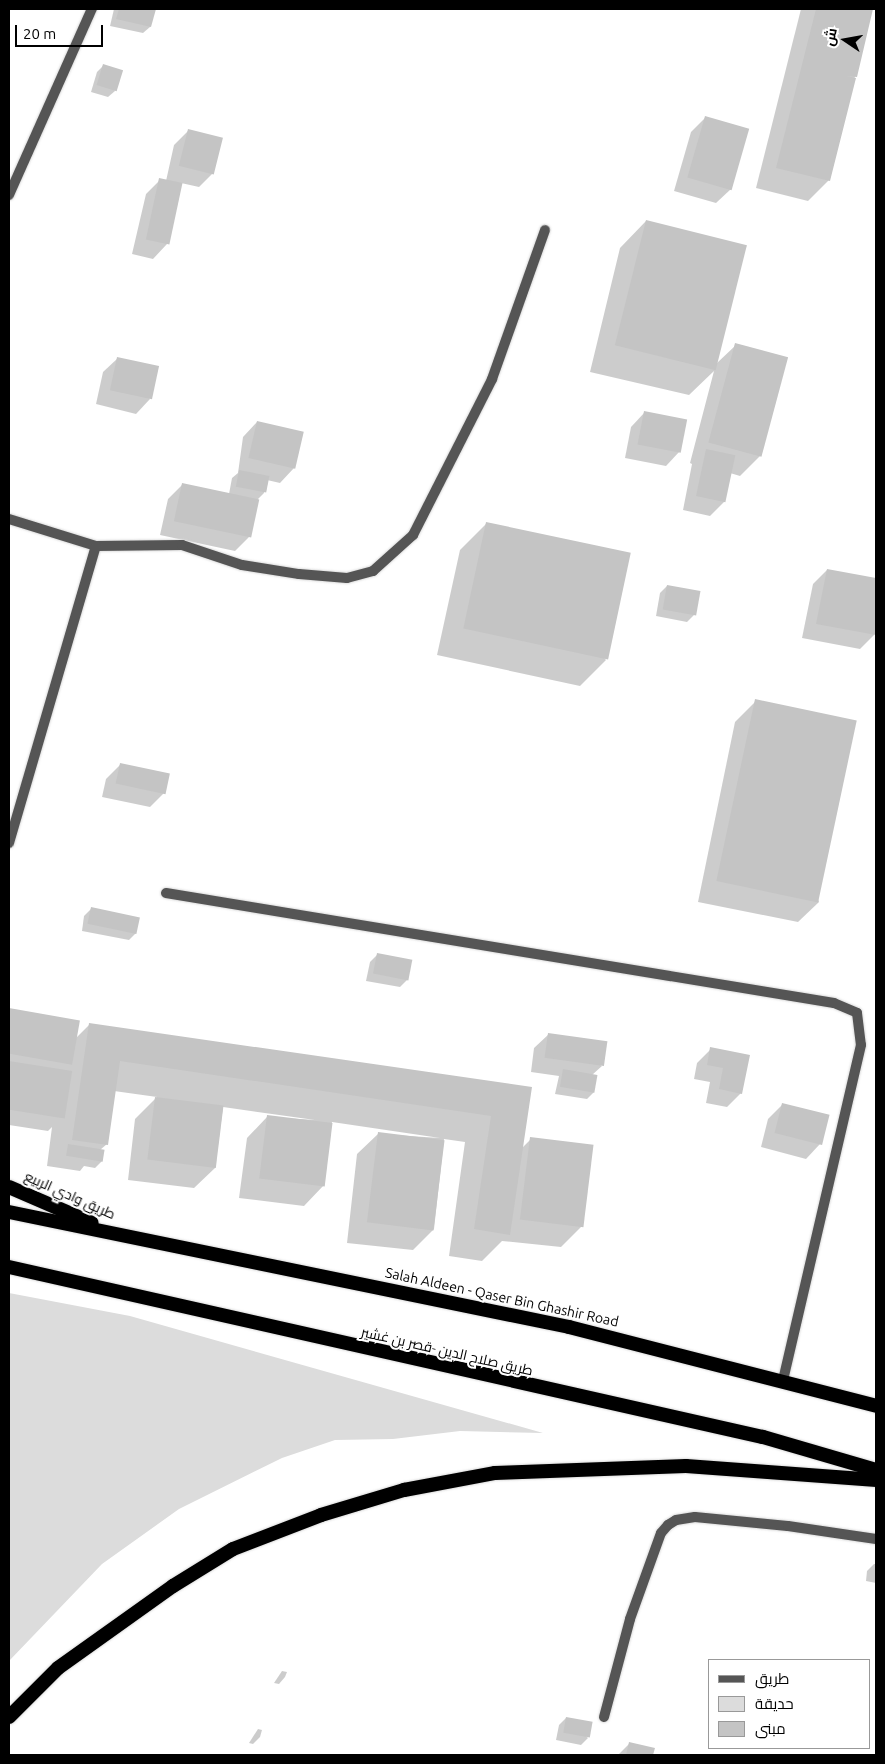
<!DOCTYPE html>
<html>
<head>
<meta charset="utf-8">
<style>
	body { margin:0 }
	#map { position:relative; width:885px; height:1764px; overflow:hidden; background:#fff; font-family:Ubuntu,Cairo,sans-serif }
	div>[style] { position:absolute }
	.green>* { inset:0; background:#dcdcdc }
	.shadow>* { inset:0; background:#0003 }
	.building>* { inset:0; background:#c4c4c4; transform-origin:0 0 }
	.roads { filter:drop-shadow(0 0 1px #dbdbdb) drop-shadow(0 0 1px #dbdbdb) }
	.minor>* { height:10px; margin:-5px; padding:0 5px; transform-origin:5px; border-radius:5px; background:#555 }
	.trunk>* { height:14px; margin:-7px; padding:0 7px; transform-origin:7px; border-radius:7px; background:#000 }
	span { translate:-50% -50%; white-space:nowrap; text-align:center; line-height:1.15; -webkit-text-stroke:4px #fff; paint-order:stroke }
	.street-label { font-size:14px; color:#000 }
	.frame { position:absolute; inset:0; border:10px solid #000; pointer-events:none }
	.legend { position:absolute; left:708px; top:1659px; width:162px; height:90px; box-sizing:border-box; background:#fff; border:1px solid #999; margin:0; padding:6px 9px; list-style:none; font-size:15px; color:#000 }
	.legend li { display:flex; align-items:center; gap:10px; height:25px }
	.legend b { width:25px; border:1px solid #999 }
	.north { position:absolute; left:820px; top:15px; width:50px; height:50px; -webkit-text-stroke:4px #fff; paint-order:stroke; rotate:282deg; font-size:14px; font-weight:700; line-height:20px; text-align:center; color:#000 }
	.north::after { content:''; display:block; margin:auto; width:18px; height:22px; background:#000; clip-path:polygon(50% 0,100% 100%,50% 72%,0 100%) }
	.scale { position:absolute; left:15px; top:25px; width:88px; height:22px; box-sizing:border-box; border:2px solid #000; border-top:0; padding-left:6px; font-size:15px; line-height:18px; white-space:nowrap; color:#000; -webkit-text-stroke:4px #fff; paint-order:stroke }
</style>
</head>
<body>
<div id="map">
	<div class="green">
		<i style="clip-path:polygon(9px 1293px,130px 1316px,543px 1433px,460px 1431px,393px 1439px,335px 1440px,282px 1458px,179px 1509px,102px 1564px,9px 1661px)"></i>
	</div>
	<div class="shadow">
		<i style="clip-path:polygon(114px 9px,155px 9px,150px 27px,143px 33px,110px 26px)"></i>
		<i style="clip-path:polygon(801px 9px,872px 9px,829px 180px,808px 201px,756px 188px)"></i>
		<i style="clip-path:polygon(104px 65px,115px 91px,108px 97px,91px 92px,97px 72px)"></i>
		<i style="clip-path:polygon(705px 118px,731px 189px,716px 203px,674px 191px,691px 132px)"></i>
		<i style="clip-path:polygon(188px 131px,213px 173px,199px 187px,181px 183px,167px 244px,153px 259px,132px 254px,146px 194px,160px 180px,166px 181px,174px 145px)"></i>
		<i style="clip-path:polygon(646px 221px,717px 363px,736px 345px,761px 455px,740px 476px,730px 473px,724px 502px,710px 516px,683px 510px,692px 464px,690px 463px,714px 371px,689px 395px,590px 372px,620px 248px)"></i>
		<i style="clip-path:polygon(118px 358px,150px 399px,136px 414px,96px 404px,103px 372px)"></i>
		<i style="clip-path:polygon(645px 412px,680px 451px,666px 466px,625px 458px,631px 427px)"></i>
		<i style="clip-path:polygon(257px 422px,294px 468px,280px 483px,267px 480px,264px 493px,257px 500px,249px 537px,235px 551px,160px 535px,168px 499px,183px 484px,229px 494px,232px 478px,238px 473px,243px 437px)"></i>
		<i style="clip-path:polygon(486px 524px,606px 660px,580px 686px,437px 655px,460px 550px)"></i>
		<i style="clip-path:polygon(827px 570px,876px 579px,874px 635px,860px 649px,802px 638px,813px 584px)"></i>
		<i style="clip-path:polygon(667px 586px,694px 615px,687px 622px,656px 616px,660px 593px)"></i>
		<i style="clip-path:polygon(756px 701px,819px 902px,798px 922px,698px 902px,735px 722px)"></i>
		<i style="clip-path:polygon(120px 765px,164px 793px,150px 807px,102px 797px,106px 779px)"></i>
		<i style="clip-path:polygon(91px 909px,136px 933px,129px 940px,82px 931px,84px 916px)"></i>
		<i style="clip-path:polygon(377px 955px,407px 980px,400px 987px,366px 981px,370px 962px)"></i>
		<i style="clip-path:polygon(9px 1009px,78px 1022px,75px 1039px,90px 1024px,531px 1088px,522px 1148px,531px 1139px,582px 1226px,561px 1247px,502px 1241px,482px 1261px,449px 1256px,465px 1142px,444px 1139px,434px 1229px,413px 1250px,347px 1243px,357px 1154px,378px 1134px,440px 1138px,332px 1122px,324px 1185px,304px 1206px,239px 1198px,247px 1138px,267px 1117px,315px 1120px,223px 1107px,215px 1168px,194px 1188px,128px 1180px,135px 1119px,157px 1097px,114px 1091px,107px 1144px,100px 1150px,102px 1161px,95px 1168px,84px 1166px,80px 1171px,47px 1166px,52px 1127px,48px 1131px,9px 1125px)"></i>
		<i style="clip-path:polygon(549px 1034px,602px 1066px,592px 1075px,594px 1092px,587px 1099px,555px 1094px,559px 1076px,531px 1072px,534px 1048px)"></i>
		<i style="clip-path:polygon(711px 1049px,741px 1093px,727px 1107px,706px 1103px,710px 1082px,694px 1079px,697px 1063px)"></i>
		<i style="clip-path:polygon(782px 1105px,820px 1144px,806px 1159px,761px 1147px,768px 1119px)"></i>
		<i style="clip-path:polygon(874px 1564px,876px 1564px,876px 1583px,866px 1581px,867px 1571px)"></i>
		<i style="clip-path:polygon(282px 1671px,287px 1672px,285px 1677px,279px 1684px,274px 1683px)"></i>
		<i style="clip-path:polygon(566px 1718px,588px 1738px,581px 1745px,556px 1740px,559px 1725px)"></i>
		<i style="clip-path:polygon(258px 1729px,262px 1730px,260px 1737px,253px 1744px,249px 1743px)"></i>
		<i style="clip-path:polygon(629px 1744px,653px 1749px,651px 1755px,618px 1755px)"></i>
	</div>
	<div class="building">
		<i style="clip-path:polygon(119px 9px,156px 9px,151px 27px,116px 19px)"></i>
		<i style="clip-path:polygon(816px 9px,873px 9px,857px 77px,846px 76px,856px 78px,830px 181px,776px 168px)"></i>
		<i style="left:103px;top:64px;width:21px;height:22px;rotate:17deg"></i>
		<i style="left:705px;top:116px;width:46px;height:64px;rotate:16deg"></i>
		<i style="left:188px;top:129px;width:36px;height:38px;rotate:14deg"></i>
		<i style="left:159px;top:178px;width:24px;height:63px;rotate:12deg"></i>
		<i style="left:646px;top:220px;width:104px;height:129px;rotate:14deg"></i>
		<i style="left:735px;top:343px;width:55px;height:103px;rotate:15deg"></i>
		<i style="left:117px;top:357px;width:43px;height:34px;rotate:12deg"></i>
		<i style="left:644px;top:411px;width:44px;height:34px;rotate:11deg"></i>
		<i style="left:257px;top:421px;width:48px;height:38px;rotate:13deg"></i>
		<i style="left:706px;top:449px;width:30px;height:48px;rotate:12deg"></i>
		<i style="left:239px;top:470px;width:31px;height:17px;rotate:11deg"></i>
		<i style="left:182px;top:483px;width:79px;height:39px;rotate:12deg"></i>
		<i style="left:486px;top:522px;width:148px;height:109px;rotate:12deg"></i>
		<i style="clip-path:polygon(827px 569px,876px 578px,876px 635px,816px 624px)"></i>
		<i style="left:667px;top:585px;width:34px;height:25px;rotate:10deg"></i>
		<i style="left:755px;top:699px;width:104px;height:186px;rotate:12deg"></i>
		<i style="left:120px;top:763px;width:51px;height:21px;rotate:12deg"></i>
		<i style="left:91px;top:907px;width:50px;height:17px;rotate:12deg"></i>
		<i style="left:377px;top:953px;width:36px;height:21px;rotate:11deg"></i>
		<i style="left:9px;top:1008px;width:72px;height:45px;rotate:10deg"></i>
		<i style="clip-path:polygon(89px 1023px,532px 1087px,510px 1235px,474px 1229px,491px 1116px,120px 1061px,108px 1145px,72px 1140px)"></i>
		<i style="left:548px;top:1033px;width:60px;height:25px;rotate:8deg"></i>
		<i style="clip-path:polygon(710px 1047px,750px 1055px,742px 1094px,719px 1089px,723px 1068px,707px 1065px)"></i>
		<i style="left:9px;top:1061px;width:64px;height:48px;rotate:9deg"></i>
		<i style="left:563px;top:1069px;width:35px;height:18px;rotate:10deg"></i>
		<i style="left:155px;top:1097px;width:69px;height:63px;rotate:7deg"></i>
		<i style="left:782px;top:1103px;width:49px;height:31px;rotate:14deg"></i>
		<i style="left:267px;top:1115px;width:66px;height:64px;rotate:7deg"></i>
		<i style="left:378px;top:1132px;width:67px;height:91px;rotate:7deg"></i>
		<i style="left:530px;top:1137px;width:64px;height:83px;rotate:7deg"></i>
		<i style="left:68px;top:1144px;width:37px;height:12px;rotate:9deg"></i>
		<i style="left:566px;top:1717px;width:27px;height:16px;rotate:10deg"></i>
		<i style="clip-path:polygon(629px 1742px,655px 1748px,653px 1755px,626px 1755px)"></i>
	</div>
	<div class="roads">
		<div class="minor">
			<i style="left:9px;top:195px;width:204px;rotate:-66deg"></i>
			<i style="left:9px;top:519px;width:91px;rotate:17.2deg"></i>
			<i style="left:96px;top:546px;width:86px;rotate:-0.7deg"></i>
			<i style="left:182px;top:545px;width:63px;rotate:18.4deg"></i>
			<i style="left:242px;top:565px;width:58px;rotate:9deg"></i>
			<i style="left:299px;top:574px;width:48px;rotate:4.8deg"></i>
			<i style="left:347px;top:578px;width:27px;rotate:-15deg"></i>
			<i style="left:373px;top:571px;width:54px;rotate:-42deg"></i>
			<i style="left:413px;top:535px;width:175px;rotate:-63.1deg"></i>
			<i style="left:492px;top:379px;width:158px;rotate:-70.4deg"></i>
			<i style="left:9px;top:843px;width:309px;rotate:-73.7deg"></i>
			<i style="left:166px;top:893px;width:677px;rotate:9.35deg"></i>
			<i style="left:834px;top:1003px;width:25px;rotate:23deg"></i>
			<i style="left:857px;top:1013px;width:32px;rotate:83deg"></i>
			<i style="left:861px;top:1045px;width:343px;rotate:103.1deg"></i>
			<i style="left:604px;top:1717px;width:101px;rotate:-75.1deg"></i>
			<i style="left:630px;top:1619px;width:91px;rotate:-70.2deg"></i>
			<i style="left:661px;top:1533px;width:11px;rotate:-49deg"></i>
			<i style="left:668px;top:1525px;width:9px;rotate:-32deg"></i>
			<i style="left:676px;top:1520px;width:19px;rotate:-9deg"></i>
			<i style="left:695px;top:1517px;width:93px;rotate:5.5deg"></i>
			<i style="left:788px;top:1526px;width:89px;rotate:8.4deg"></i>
		</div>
		<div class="trunk">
			<i style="left:9px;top:1187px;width:90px;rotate:23.4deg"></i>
			<i style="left:9px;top:1212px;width:572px;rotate:11.6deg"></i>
			<i style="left:569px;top:1327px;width:317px;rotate:14.4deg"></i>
			<i style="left:9px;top:1267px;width:773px;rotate:12.71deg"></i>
			<i style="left:763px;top:1437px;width:118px;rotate:16.3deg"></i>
			<i style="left:9px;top:1717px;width:69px;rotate:-45deg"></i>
			<i style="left:58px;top:1668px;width:141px;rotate:-35.5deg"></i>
			<i style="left:173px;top:1586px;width:70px;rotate:-31.7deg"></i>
			<i style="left:233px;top:1549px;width:94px;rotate:-21.1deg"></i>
			<i style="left:321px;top:1515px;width:87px;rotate:-16.8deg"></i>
			<i style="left:404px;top:1490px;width:93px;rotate:-10.6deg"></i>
			<i style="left:495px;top:1473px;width:191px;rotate:-2.1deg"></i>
			<i style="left:686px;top:1466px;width:191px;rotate:4.2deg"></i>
		</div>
	</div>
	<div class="street-label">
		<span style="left:70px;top:1195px;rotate:24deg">طريق وادي الربيع</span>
		<span style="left:502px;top:1297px;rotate:12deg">Salah Aldeen - Qaser Bin Ghashir Road</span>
		<span style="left:447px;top:1351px;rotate:13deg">طريق صلاح الدين -قصر بن غشير</span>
	</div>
	<div class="frame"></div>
	<ul class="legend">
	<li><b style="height:6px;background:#555"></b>طريق</li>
	<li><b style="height:14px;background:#dcdcdc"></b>حديقة</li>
	<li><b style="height:14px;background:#c4c4c4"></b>مبنى</li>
	</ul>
	<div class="north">ش</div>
	<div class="scale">20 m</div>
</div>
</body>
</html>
